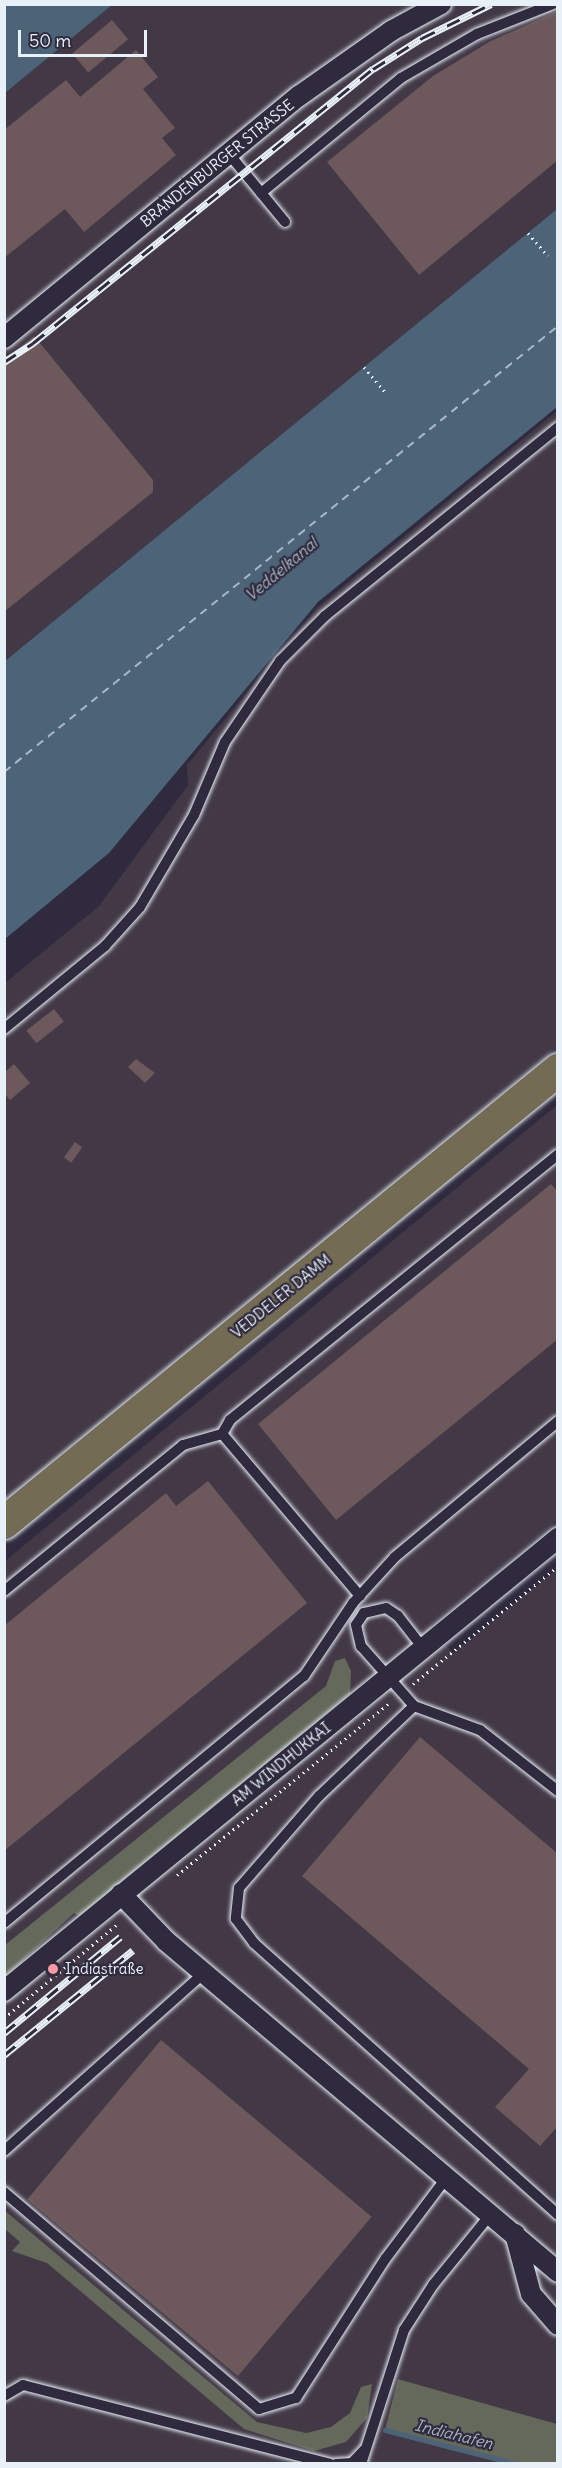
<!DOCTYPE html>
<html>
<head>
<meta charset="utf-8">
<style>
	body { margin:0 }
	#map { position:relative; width:562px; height:2468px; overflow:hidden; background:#2f2a3d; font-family:Delius,sans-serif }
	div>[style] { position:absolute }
	.built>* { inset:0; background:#423846 }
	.green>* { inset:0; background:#64695b }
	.water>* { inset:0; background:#4d6378 }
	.stream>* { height:5px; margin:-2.5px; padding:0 2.5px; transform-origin:2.5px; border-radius:2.5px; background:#4d6378 }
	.ferry>* { height:1.5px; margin-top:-0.75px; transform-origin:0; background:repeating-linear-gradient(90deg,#aab8c5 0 8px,transparent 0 14px) }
	.building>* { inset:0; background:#6d595b; transform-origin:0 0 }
	.path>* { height:3px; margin-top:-1.5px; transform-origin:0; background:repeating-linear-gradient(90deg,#e8f1f8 0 1.5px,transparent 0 6px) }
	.roads { filter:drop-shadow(0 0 2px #e8f1f8) drop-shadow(0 0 2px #e8f1f8) }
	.lane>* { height:10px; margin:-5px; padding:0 5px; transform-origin:5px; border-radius:5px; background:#2f2a3d }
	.street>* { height:20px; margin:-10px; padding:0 10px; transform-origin:10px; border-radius:10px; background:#2f2a3d }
	.primary>* { height:32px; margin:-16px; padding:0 16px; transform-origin:16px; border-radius:16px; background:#746b55 }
	.rail>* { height:7px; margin-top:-3.5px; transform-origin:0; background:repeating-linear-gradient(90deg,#2f2a3d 0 14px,#e8f1f8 0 28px); box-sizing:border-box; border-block:2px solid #e8f1f8 }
	.dots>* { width:16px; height:16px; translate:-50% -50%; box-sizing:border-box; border:3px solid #2f2a3d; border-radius:50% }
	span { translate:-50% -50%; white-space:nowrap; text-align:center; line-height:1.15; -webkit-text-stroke:4.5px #2f2a3d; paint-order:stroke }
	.street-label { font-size:15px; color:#e8f1f8 }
	.poi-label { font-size:15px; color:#e8f1f8 }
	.left { translate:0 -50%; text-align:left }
	.water-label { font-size:16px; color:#aab8c5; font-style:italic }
	.frame { position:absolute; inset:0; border:6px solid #e8f1f8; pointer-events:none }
	.scale { position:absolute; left:18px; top:30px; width:129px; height:27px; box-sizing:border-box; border:3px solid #e8f1f8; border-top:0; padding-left:8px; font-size:18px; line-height:21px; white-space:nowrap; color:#e8f1f8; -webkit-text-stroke:4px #2f2a3d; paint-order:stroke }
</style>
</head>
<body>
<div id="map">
	<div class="built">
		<i style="clip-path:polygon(112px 5px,557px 5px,557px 209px,5px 661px,5px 93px)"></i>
		<i style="clip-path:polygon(557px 411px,557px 1047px,5px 1499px,5px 983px,99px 906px,188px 785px,187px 765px,318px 607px)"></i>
		<i style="clip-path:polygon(557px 1105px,557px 1521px,430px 1626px,453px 1653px,557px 1569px,557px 2424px,398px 2379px,386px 2430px,519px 2463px,5px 2464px,5px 1561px)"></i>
	</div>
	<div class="green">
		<i style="clip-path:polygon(345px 1658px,351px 1671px,350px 1694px,79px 1916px,74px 1913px,5px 1977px,5px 1945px,326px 1686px,335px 1661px)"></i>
		<i style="clip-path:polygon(4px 2210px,257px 2422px,306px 2433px,331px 2427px,350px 2413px,361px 2387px,372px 2384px,367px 2418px,346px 2442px,314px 2451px,244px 2429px,47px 2263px,12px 2251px,20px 2242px,5px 2229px)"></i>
		<i style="clip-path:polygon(398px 2379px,557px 2424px,557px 2463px,519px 2463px,385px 2430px)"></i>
	</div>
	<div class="water">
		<i style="clip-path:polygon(5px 4px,112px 4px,112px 5px,5px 93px)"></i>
		<i style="clip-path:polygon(557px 209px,557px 407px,318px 602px,109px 853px,5px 939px,5px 661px)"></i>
	</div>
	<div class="stream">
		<i style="left:385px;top:2430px;width:135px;rotate:14.5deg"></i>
	</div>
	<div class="ferry">
		<i style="left:4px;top:772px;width:711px;rotate:-38.84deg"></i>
	</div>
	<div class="building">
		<i style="clip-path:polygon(558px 11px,558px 160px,419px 275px,327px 162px,433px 76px,489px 42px)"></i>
		<i style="left:112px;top:20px;width:25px;height:52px;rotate:50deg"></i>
		<i style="clip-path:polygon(136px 50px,158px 77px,143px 89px,175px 128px,162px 138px,176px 155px,84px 232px,65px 209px,4px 258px,4px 130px,66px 80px,80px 97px)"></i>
		<i style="clip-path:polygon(34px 336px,153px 480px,153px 492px,4px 612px,4px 360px)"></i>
		<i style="left:54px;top:1009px;width:16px;height:35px;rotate:52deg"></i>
		<i style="clip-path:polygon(136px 1059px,155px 1073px,145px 1083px,128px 1067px)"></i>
		<i style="clip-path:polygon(14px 1064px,30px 1083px,10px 1100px,5px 1094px,5px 1072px)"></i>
		<i style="left:75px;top:1142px;width:9px;height:19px;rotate:36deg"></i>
		<i style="clip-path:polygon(551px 1184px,558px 1192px,558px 1339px,336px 1520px,258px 1424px)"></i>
		<i style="clip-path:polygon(208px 1481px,307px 1603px,4px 1851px,4px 1626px,166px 1493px,176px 1506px)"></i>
		<i style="clip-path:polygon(420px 1737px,558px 1854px,558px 2126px,540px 2146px,495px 2107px,529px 2069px,302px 1876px)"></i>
		<i style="left:161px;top:2040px;width:275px;height:208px;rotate:40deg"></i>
	</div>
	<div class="path">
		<i style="left:528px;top:233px;width:30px;rotate:49deg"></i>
		<i style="left:364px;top:367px;width:34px;rotate:50deg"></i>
		<i style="left:413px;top:1684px;width:187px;rotate:-39.1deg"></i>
		<i style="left:177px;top:1875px;width:275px;rotate:-39deg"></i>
		<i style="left:4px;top:2018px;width:149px;rotate:-39.6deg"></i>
	</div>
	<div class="roads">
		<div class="lane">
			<i style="left:229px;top:154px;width:88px;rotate:50.5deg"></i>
			<i style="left:261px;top:193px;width:181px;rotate:-39.4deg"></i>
			<i style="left:401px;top:78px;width:88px;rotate:-30.1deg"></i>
			<i style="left:477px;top:34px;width:82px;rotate:-21.5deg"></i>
			<i style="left:4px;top:1029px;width:131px;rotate:-39.4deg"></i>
			<i style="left:105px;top:946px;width:52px;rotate:-48.1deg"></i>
			<i style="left:140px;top:907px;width:107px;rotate:-59.6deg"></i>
			<i style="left:194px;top:815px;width:79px;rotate:-67deg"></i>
			<i style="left:225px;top:742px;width:98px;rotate:-55.8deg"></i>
			<i style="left:280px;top:661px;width:64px;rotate:-45deg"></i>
			<i style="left:325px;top:616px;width:300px;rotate:-39deg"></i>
			<i style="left:4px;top:1591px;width:231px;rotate:-39.2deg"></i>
			<i style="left:183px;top:1445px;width:41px;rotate:-15.8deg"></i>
			<i style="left:360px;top:1596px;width:213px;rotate:-130.4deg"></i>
			<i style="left:222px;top:1434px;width:16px;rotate:-60deg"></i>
			<i style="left:230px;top:1420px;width:422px;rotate:-39deg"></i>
			<i style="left:423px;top:1648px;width:41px;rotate:-128deg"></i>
			<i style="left:398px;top:1616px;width:14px;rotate:-146deg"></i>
			<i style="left:386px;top:1608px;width:23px;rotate:167deg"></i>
			<i style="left:364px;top:1613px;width:14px;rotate:124deg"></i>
			<i style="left:356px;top:1625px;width:22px;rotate:77deg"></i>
			<i style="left:361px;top:1646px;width:80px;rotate:48.5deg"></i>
			<i style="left:414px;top:1706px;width:70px;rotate:20deg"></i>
			<i style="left:480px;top:1730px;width:99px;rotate:38deg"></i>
			<i style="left:414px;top:1706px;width:131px;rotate:136.5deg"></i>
			<i style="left:319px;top:1796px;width:122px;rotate:131deg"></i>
			<i style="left:239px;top:1888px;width:31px;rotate:96deg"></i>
			<i style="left:236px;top:1919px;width:30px;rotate:53deg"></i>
			<i style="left:254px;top:1943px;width:408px;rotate:41.8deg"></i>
			<i style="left:4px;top:1923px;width:389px;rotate:-39.5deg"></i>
			<i style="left:304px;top:1676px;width:88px;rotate:-56.1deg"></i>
			<i style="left:353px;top:1603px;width:62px;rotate:-47.6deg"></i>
			<i style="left:395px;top:1557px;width:212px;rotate:-39.8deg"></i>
			<i style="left:4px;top:2151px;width:268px;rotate:-41.7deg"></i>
			<i style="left:4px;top:2192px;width:335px;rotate:40.4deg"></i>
			<i style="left:259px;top:2409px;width:39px;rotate:-17deg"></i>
			<i style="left:296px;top:2398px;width:166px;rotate:-57.3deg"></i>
			<i style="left:386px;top:2258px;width:101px;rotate:-53deg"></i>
			<i style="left:4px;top:2396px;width:22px;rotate:-30deg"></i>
			<i style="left:23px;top:2385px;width:317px;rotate:14.4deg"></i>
			<i style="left:336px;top:2464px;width:16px;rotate:-4deg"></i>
			<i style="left:352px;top:2463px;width:18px;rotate:-47deg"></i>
			<i style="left:361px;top:2464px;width:141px;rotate:-72.2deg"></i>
			<i style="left:404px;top:2330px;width:54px;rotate:-57.2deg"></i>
			<i style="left:433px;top:2285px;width:92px;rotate:-50.8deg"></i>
		</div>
		<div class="street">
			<i style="left:4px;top:338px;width:382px;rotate:-39.4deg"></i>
			<i style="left:299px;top:96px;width:113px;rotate:-35.2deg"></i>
			<i style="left:391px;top:31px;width:57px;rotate:-28.4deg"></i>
			<i style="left:121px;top:1894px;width:65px;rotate:46.2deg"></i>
			<i style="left:166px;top:1941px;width:513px;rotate:40.18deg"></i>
			<i style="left:4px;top:1991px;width:716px;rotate:-39.27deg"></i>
			<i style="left:515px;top:2234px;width:62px;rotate:75.1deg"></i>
			<i style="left:531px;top:2294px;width:41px;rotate:48.9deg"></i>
		</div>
		<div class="primary">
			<i style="left:4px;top:1523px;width:716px;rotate:-39.27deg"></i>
		</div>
	</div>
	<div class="rail">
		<i style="left:4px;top:362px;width:35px;rotate:-33deg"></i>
		<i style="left:33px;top:343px;width:437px;rotate:-38.9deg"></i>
		<i style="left:373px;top:69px;width:58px;rotate:-32.3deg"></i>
		<i style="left:422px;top:38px;width:77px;rotate:-26.2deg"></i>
		<i style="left:4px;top:2033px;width:151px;rotate:-39.6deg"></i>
		<i style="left:4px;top:2055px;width:166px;rotate:-39.1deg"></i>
	</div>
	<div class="dots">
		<i style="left:53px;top:1969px;background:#ff9aa2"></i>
	</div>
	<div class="street-label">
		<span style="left:217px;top:163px;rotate:-39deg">BRANDENBURGER STRASSE</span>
		<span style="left:281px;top:1296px;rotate:-39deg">VEDDELER DAMM</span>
		<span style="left:281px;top:1764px;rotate:-39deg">AM WINDHUKKAI</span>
	</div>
	<div class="poi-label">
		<span class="left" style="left:65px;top:1969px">Indiastraße</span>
	</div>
	<div class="water-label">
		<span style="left:281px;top:569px;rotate:-40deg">Veddelkanal</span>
		<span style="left:454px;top:2434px;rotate:14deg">Indiahafen</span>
	</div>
	<div class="frame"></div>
	<div class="scale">50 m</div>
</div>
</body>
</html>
